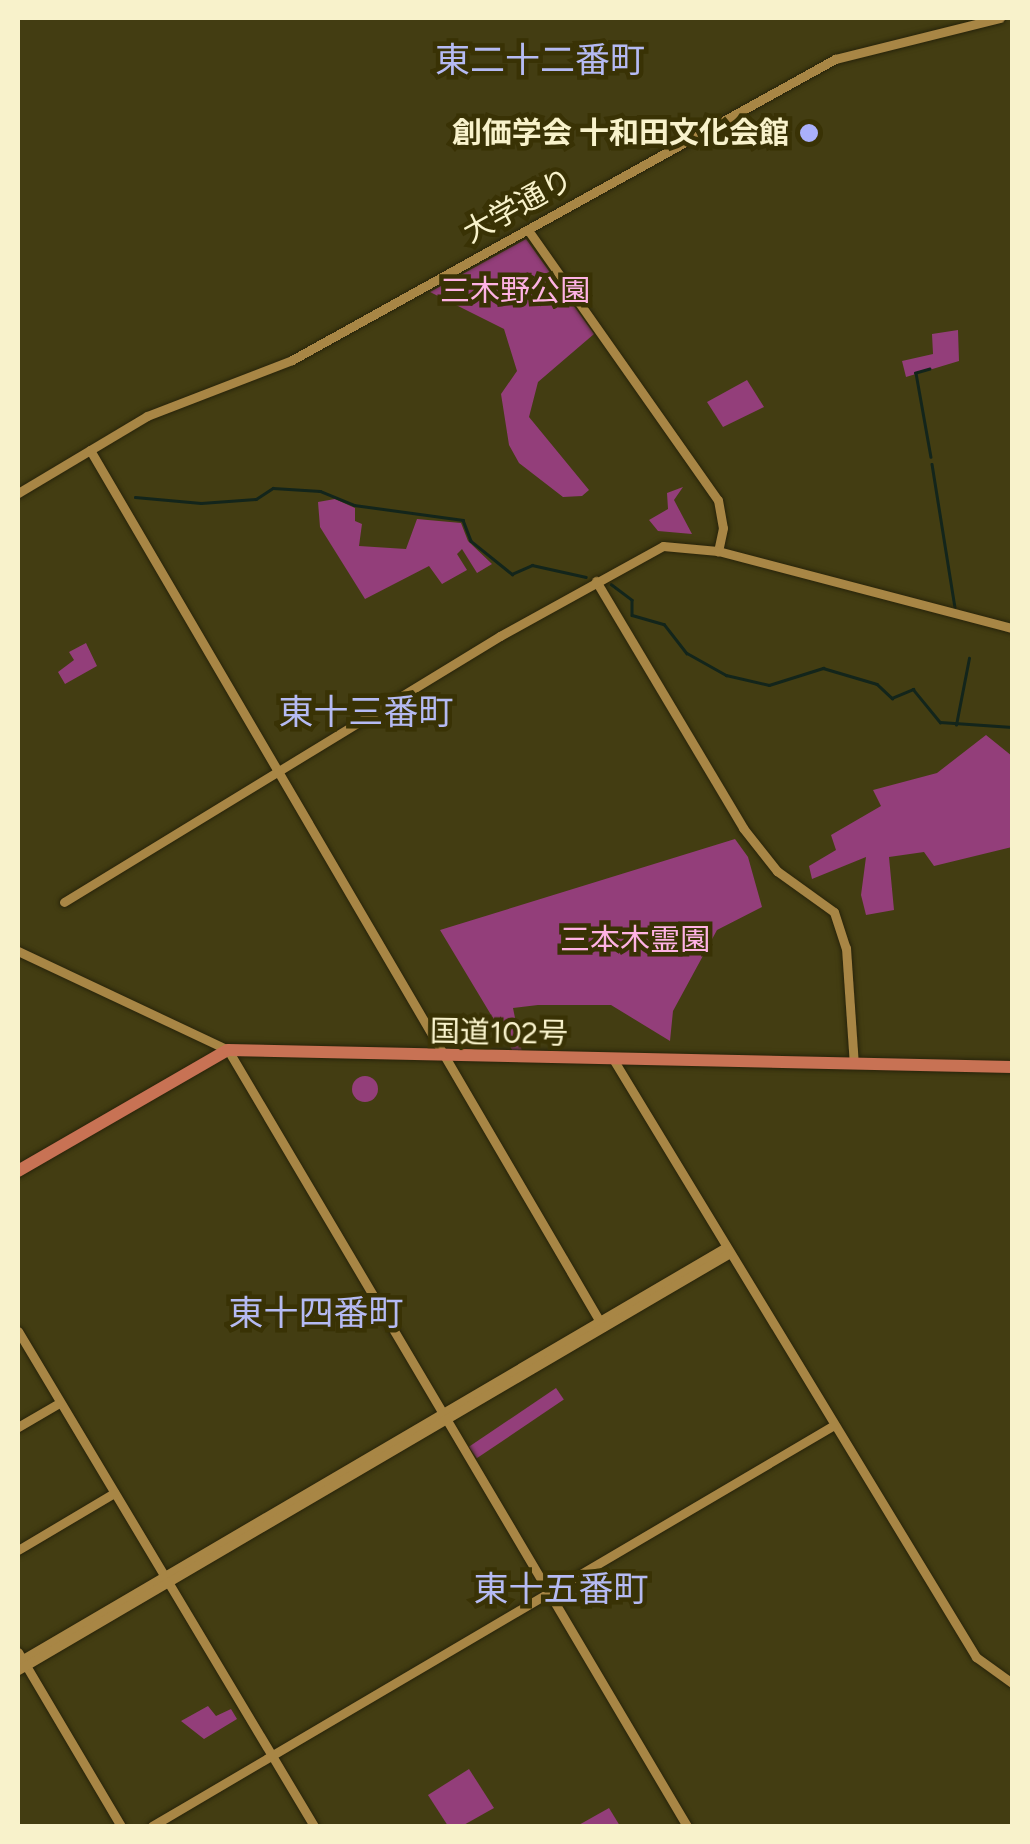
<!DOCTYPE html>
<html>
<head>
<meta charset="utf-8">
<style>
	body { margin:0 }
	#map { position:relative; width:1030px; height:1844px; overflow:hidden; background:#433d12; font-family:Figtree,"Noto Sans JP",sans-serif }
	div>[style] { position:absolute }
	.green>* { inset:0; background:#933e7a; transform-origin:0 0 }
	.round { border-radius:50% }
	.stream>* { height:2.5px; margin:-1.25px; padding:0 1.25px; transform-origin:1.25px; border-radius:1.25px; background:#13251b }
	.roads { filter:drop-shadow(0 0 2px #27230a) drop-shadow(0 0 2px #27230a) }
	.secondary>* { height:9px; margin:-4.5px; padding:0 4.5px; transform-origin:4.5px; border-radius:4.5px; background:#a88645 }
	.highway>* { height:12px; margin:-6px; padding:0 6px; transform-origin:6px; border-radius:6px; background:#c87254 }
	.dots>* { width:28px; height:28px; translate:-50% -50%; box-sizing:border-box; border:5px solid #393205; border-radius:50% }
	span { translate:-50% -50%; white-space:nowrap; text-align:center; line-height:1.15; -webkit-text-stroke:9px #393205; paint-order:stroke }
	.poi-label { font-size:30px; color:#f8f2cb; font-weight:700 }
	.right { translate:-100% -50%; text-align:right }
	.street-label { font-size:30px; color:#f8f2cb }
	.park-label { font-size:30px; color:#feb2e4 }
	.quarter-label { font-size:35px; color:#b5baf3 }
	.frame { position:absolute; inset:0; border:20px solid #f8f2cb; pointer-events:none }
</style>
</head>
<body>
<div id="map">
	<div class="green">
		<i style="clip-path:polygon(526px 239px,594px 334px,538px 382px,529px 417px,589px 490px,582px 496px,563px 497px,519px 463px,509px 445px,501px 394px,517px 371px,504px 329px,430px 292px)"></i>
		<i style="clip-path:polygon(958px 330px,959px 361px,906px 377px,902px 361px,933px 354px,932px 334px)"></i>
		<i style="clip-path:polygon(747px 380px,764px 407px,723px 427px,707px 402px)"></i>
		<i style="clip-path:polygon(683px 487px,674px 500px,692px 534px,658px 531px,649px 520px,668px 509px,667px 493px)"></i>
		<i style="clip-path:polygon(335px 499px,355px 508px,355px 521px,362px 524px,359px 546px,406px 549px,417px 519px,461px 523px,468px 541px,492px 564px,477px 573px,462px 549px,457px 554px,467px 570px,442px 584px,429px 566px,365px 599px,320px 527px,318px 502px)"></i>
		<i style="clip-path:polygon(86px 643px,97px 666px,65px 684px,58px 672px,74px 660px,69px 652px)"></i>
		<i style="clip-path:polygon(986px 735px,1012px 756px,1012px 847px,934px 866px,924px 852px,889px 857px,894px 910px,866px 915px,861px 895px,866px 857px,812px 879px,809px 866px,836px 850px,831px 835px,881px 806px,873px 790px,937px 773px)"></i>
		<i style="clip-path:polygon(735px 839px,748px 857px,762px 907px,717px 930px,673px 1011px,670px 1041px,611px 1005px,538px 1005px,513px 1008px,522px 1052px,514px 1053px,440px 930px)"></i>
		<i class="round" style="left:352px;top:1076px;width:26px;height:26px"></i>
		<i style="left:556px;top:1388px;width:14px;height:105px;rotate:56deg"></i>
		<i style="clip-path:polygon(208px 1706px,216px 1716px,231px 1709px,237px 1719px,204px 1739px,181px 1721px)"></i>
		<i style="clip-path:polygon(469px 1769px,494px 1808px,462px 1826px,448px 1826px,428px 1795px)"></i>
		<i style="clip-path:polygon(609px 1808px,620px 1826px,577px 1826px)"></i>
	</div>
	<div class="stream">
		<i style="left:930px;top:369px;width:15px;rotate:164deg"></i>
		<i style="left:916px;top:373px;width:85px;rotate:79.9deg"></i>
		<i style="left:932px;top:464px;width:145px;rotate:80.9deg"></i>
		<i style="left:135px;top:497px;width:66px;rotate:5.2deg"></i>
		<i style="left:201px;top:503px;width:55px;rotate:-4.2deg"></i>
		<i style="left:256px;top:499px;width:20px;rotate:-33deg"></i>
		<i style="left:273px;top:488px;width:47px;rotate:3.7deg"></i>
		<i style="left:320px;top:491px;width:37px;rotate:22deg"></i>
		<i style="left:354px;top:505px;width:110px;rotate:7.8deg"></i>
		<i style="left:463px;top:520px;width:22px;rotate:69deg"></i>
		<i style="left:471px;top:541px;width:53px;rotate:38.8deg"></i>
		<i style="left:512px;top:574px;width:22px;rotate:-24deg"></i>
		<i style="left:532px;top:565px;width:55px;rotate:12.5deg"></i>
		<i style="left:611px;top:584px;width:26px;rotate:37deg"></i>
		<i style="left:632px;top:600px;width:15px;rotate:90deg"></i>
		<i style="left:632px;top:615px;width:33px;rotate:16deg"></i>
		<i style="left:664px;top:624px;width:37px;rotate:52deg"></i>
		<i style="left:687px;top:653px;width:45px;rotate:29.4deg"></i>
		<i style="left:726px;top:675px;width:44px;rotate:13.1deg"></i>
		<i style="left:769px;top:685px;width:57px;rotate:-17.5deg"></i>
		<i style="left:823px;top:668px;width:56px;rotate:16.5deg"></i>
		<i style="left:877px;top:684px;width:21px;rotate:43deg"></i>
		<i style="left:892px;top:698px;width:23px;rotate:-23deg"></i>
		<i style="left:913px;top:689px;width:43px;rotate:50.7deg"></i>
		<i style="left:940px;top:722px;width:72px;rotate:4deg"></i>
		<i style="left:956px;top:725px;width:68px;rotate:-79deg"></i>
	</div>
	<div class="roads">
		<div class="secondary">
			<i style="left:528px;top:230px;width:330px;rotate:54.9deg"></i>
			<i style="left:718px;top:500px;width:28px;rotate:80deg"></i>
			<i style="left:723px;top:528px;width:24px;rotate:102deg"></i>
			<i style="left:90px;top:450px;width:1016px;rotate:59.67deg"></i>
			<i style="left:18px;top:493px;width:150px;rotate:-30.8deg"></i>
			<i style="left:147px;top:416px;width:155px;rotate:-21.1deg"></i>
			<i style="left:292px;top:360px;width:621px;rotate:-29deg"></i>
			<i style="left:835px;top:59px;width:170px;rotate:-14deg"></i>
			<i style="left:596px;top:581px;width:287px;rotate:59.2deg"></i>
			<i style="left:743px;top:828px;width:55px;rotate:51.7deg"></i>
			<i style="left:777px;top:871px;width:70px;rotate:35.7deg"></i>
			<i style="left:834px;top:912px;width:38px;rotate:72deg"></i>
			<i style="left:846px;top:948px;width:116px;rotate:86.1deg"></i>
			<i style="left:64px;top:902px;width:511px;rotate:-31.39deg"></i>
			<i style="left:500px;top:636px;width:186px;rotate:-28.9deg"></i>
			<i style="left:663px;top:546px;width:55px;rotate:5.2deg"></i>
			<i style="left:718px;top:551px;width:304px;rotate:14.7deg"></i>
			<i style="left:18px;top:951px;width:232px;rotate:25.2deg"></i>
			<i style="left:228px;top:1050px;width:902px;rotate:59.4deg"></i>
			<i style="left:613px;top:1059px;width:700px;rotate:58.74deg"></i>
			<i style="left:976px;top:1657px;width:44px;rotate:35.8deg"></i>
			<i style="left:18px;top:1331px;width:577px;rotate:59.12deg"></i>
			<i style="left:18px;top:1427px;width:48px;rotate:-30.3deg"></i>
			<i style="left:18px;top:1550px;width:112px;rotate:-30.7deg"></i>
			<i style="left:18px;top:1652px;width:202px;rotate:59.4deg"></i>
			<i style="left:18px;top:1662px;width:821px;rotate:-30.38deg"></i>
			<i style="left:18px;top:1670px;width:825px;rotate:-30.36deg"></i>
			<i style="left:152px;top:1826px;width:791px;rotate:-30.45deg"></i>
		</div>
		<div class="highway">
			<i style="left:18px;top:1171px;width:242px;rotate:-30deg"></i>
			<i style="left:228px;top:1050px;width:784px;rotate:1.24deg"></i>
		</div>
	</div>
	<div class="dots">
		<i style="left:809px;top:133px;background:#aab0fb"></i>
	</div>
	<div class="poi-label">
		<span class="right" style="left:789px;top:133px">創価学会 十和田文化会館</span>
	</div>
	<div class="street-label">
		<span style="left:518px;top:206px;rotate:-29deg">大学通り</span>
		<span style="left:499px;top:1033px;rotate:1deg">国道102号</span>
	</div>
	<div class="park-label">
		<span style="left:515px;top:291px">三木野公園</span>
		<span style="left:635px;top:940px">三本木霊園</span>
	</div>
	<div class="quarter-label">
		<span style="left:540px;top:60px">東二十二番町</span>
		<span style="left:366px;top:712px">東十三番町</span>
		<span style="left:316px;top:1313px">東十四番町</span>
		<span style="left:561px;top:1589px">東十五番町</span>
	</div>
	<div class="frame"></div>
</div>
</body>
</html>
